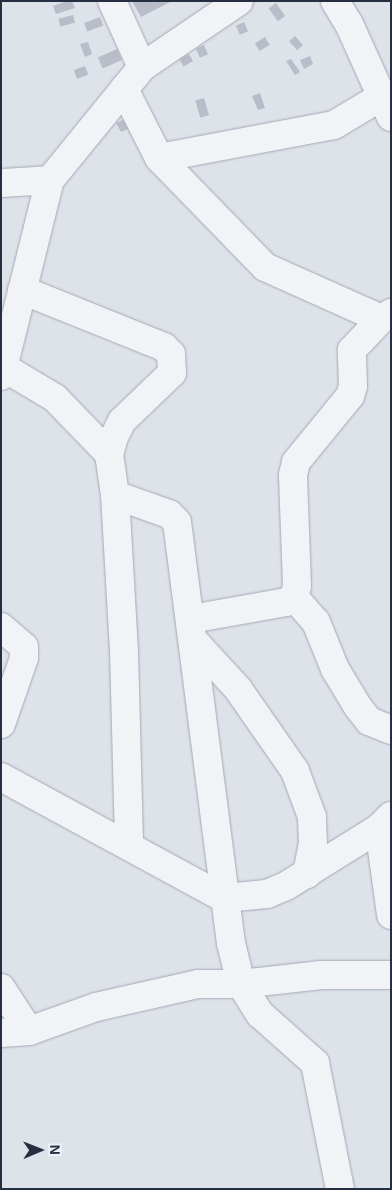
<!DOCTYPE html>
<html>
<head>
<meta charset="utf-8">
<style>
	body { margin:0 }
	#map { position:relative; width:392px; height:1190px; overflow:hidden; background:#dee2e9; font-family:Arial,sans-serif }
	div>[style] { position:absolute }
	.building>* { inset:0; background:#b8bdc9; transform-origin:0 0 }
	.roads { filter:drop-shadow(0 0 1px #a3a8b4) drop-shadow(0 0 1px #a3a8b4) }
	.minor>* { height:28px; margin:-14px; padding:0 14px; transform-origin:14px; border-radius:14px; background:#f1f3f7 }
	span { translate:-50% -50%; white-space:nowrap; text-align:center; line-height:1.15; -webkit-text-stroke:4.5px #eef1f7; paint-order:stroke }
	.frame { position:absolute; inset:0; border:2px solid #262e42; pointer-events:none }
	.north { position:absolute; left:15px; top:1125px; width:50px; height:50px; -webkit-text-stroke:4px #eef1f7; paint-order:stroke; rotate:89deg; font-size:14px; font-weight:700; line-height:20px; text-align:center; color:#262e42 }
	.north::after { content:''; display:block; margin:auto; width:18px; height:22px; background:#262e42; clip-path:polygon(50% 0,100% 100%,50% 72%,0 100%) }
</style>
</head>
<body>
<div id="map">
	<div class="building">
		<i style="clip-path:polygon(67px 1px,72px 1px,75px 8px,56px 14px,53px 6px)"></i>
		<i style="clip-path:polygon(132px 1px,172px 1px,141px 17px)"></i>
		<i style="left:276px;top:3px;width:16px;height:9px;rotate:55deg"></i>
		<i style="left:73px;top:15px;width:8px;height:15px;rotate:76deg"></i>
		<i style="left:100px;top:17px;width:9px;height:17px;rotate:69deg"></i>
		<i style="left:244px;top:22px;width:10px;height:9px;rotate:66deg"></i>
		<i style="left:295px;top:36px;width:12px;height:8px;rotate:48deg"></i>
		<i style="left:265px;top:37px;width:9px;height:12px;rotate:58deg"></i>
		<i style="clip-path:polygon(88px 42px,92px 54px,85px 57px,80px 44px)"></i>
		<i style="left:204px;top:45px;width:10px;height:9px;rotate:66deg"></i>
		<i style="left:117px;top:49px;width:12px;height:21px;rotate:66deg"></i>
		<i style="left:189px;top:54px;width:8px;height:11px;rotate:60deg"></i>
		<i style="clip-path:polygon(310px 56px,313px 64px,304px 69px,300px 60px)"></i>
		<i style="clip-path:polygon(291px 59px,300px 72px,295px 75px,286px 61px)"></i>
		<i style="left:85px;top:66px;width:9px;height:12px;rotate:69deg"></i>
		<i style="clip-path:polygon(260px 93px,265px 108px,258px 110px,252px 96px)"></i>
		<i style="left:204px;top:98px;width:18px;height:9px;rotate:74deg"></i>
		<i style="clip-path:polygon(123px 120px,128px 129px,121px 132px,116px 123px)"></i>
	</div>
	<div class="roads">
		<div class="minor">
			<i style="left:112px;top:1px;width:72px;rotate:65.6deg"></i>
			<i style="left:335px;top:1px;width:27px;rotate:59deg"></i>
			<i style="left:349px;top:24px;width:102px;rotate:65.7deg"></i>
			<i style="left:124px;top:89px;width:77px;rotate:63.1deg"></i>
			<i style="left:159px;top:158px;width:152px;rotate:45.8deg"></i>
			<i style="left:265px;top:267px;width:127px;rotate:24.1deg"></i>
			<i style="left:381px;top:319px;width:12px;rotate:-31deg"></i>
			<i style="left:159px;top:158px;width:178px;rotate:-10.7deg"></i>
			<i style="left:334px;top:125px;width:58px;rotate:-31deg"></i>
			<i style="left:1px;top:183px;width:49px;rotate:-3.5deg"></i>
			<i style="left:22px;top:290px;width:153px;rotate:21.9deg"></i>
			<i style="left:164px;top:347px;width:10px;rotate:45deg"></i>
			<i style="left:171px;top:354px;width:19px;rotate:87deg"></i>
			<i style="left:172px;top:373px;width:69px;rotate:136.2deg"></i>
			<i style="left:122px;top:421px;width:18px;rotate:117deg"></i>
			<i style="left:114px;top:437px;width:18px;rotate:106deg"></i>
			<i style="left:109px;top:454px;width:41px;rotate:81.7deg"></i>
			<i style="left:115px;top:495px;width:57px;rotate:19.4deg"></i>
			<i style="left:169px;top:514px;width:11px;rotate:45deg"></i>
			<i style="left:177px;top:522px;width:424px;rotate:82.7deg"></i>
			<i style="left:231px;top:943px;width:42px;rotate:76.3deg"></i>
			<i style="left:241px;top:984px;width:36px;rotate:58deg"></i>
			<i style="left:260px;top:1014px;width:74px;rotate:41.7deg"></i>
			<i style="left:315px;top:1063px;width:128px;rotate:78.8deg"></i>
			<i style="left:3px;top:367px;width:61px;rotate:30.8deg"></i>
			<i style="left:55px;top:398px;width:78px;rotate:46deg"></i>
			<i style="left:1px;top:376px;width:202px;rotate:-76deg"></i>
			<i style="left:50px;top:180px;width:146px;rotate:-50.8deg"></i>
			<i style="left:142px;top:67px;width:117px;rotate:-34.2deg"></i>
			<i style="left:115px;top:495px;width:156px;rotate:86.7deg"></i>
			<i style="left:124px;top:651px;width:195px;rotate:88.5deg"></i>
			<i style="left:294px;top:597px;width:33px;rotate:49deg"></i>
			<i style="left:316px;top:622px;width:51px;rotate:68deg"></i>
			<i style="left:335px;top:669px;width:44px;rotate:58.8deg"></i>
			<i style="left:358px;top:707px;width:18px;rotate:52deg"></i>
			<i style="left:369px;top:721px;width:24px;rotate:22deg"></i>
			<i style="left:191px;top:619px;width:97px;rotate:-10.1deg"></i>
			<i style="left:286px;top:602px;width:9px;rotate:-32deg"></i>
			<i style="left:294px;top:597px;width:11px;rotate:-75deg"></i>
			<i style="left:297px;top:586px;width:111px;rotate:-92.1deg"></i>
			<i style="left:293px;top:475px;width:13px;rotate:-77deg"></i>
			<i style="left:296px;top:462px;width:85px;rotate:-50.7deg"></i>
			<i style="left:350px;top:396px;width:10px;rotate:-73deg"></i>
			<i style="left:353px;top:386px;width:36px;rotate:-92deg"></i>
			<i style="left:352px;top:350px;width:42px;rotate:-46.9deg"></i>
			<i style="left:1px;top:627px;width:30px;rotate:41deg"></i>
			<i style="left:24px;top:647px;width:11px;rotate:90deg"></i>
			<i style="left:24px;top:658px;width:70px;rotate:109.2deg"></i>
			<i style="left:193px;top:640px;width:67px;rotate:47.4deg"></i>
			<i style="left:238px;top:689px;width:100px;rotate:55.2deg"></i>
			<i style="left:295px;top:771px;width:49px;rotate:69.7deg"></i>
			<i style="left:312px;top:817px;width:26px;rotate:88deg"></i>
			<i style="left:313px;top:843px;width:32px;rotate:101deg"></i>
			<i style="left:1px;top:777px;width:254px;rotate:28.5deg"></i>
			<i style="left:224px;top:898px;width:43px;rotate:-5.3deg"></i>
			<i style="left:267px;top:894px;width:21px;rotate:-23deg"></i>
			<i style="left:286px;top:886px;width:110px;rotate:-31.9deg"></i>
			<i style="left:379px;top:828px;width:17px;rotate:-45deg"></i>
			<i style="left:379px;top:828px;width:88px;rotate:82.1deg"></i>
			<i style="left:1px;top:988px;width:51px;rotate:56.9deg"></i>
			<i style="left:29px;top:1031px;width:28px;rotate:176deg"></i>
			<i style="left:29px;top:1031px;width:71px;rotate:-19.7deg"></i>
			<i style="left:96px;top:1007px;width:105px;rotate:-12.7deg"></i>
			<i style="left:198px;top:984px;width:43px"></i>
			<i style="left:241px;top:984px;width:81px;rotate:-6.4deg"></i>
			<i style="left:321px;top:975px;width:70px"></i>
		</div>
	</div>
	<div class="frame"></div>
	<div class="north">N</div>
</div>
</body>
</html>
